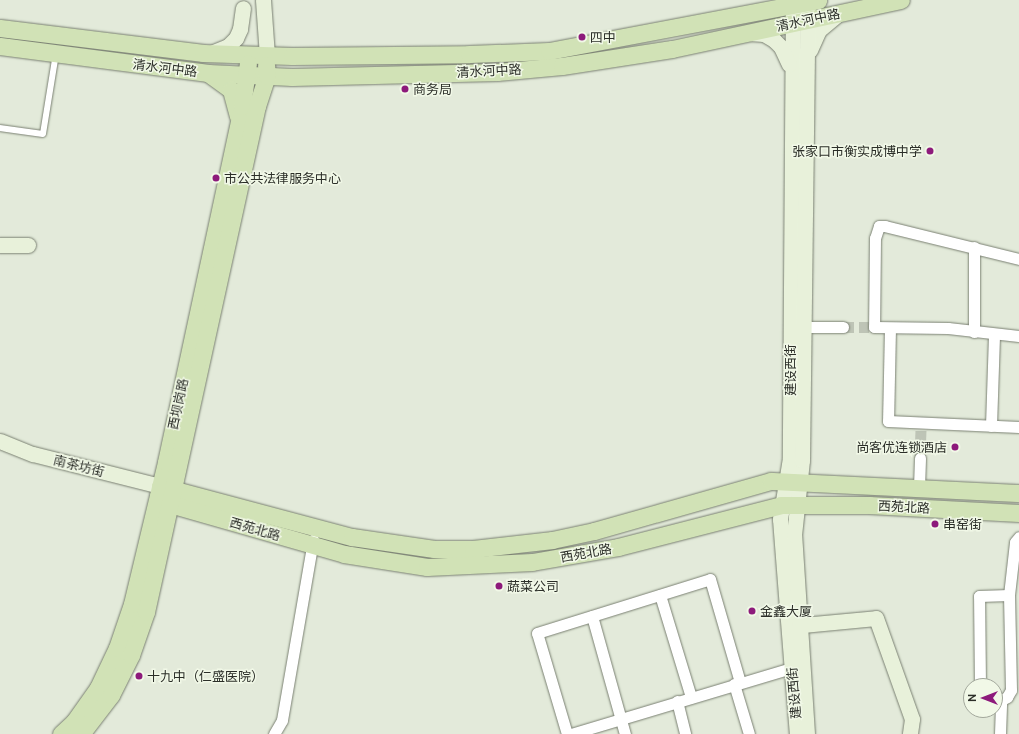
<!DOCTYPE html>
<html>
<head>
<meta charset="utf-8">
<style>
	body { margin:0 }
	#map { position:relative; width:1019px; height:734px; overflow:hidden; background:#e3eada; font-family:Ubuntu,"Noto Sans SC",sans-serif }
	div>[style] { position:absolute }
	.street-tunnel>* { height:11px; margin-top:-5.5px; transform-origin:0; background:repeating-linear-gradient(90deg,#bec4b6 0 11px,transparent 0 16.5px) }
	.roads { filter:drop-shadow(0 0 1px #7a8072) drop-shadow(0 0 1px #7a8072) }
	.lane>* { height:5.5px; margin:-2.75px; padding:0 2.75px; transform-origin:2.75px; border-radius:2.75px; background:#fff }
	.street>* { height:11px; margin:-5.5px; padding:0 5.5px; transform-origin:5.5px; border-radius:5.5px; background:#fff }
	.secondary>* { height:15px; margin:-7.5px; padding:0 7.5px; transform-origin:7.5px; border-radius:7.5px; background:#e8f1da }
	.primary>* { height:17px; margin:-8.5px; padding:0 8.5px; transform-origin:8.5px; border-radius:8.5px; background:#d1e2b6 }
	.dots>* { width:11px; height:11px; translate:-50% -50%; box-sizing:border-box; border:2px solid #f1f8e7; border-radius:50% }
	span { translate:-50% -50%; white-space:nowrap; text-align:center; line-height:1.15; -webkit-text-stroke:3px #f1f8e7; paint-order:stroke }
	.street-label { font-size:13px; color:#2b2e28 }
	.poi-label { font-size:13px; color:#2b2e28 }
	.left { translate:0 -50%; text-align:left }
	.right { translate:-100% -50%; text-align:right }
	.north { position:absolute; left:963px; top:678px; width:40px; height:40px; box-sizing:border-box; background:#f1f8e7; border:1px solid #a2a79b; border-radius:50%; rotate:270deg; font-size:11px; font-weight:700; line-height:16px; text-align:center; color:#2b2e28 }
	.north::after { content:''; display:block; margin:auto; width:14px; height:18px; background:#8d1a7b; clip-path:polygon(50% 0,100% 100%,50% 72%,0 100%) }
</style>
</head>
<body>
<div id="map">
	<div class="street-tunnel">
		<i style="left:843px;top:327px;width:26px"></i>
		<i style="left:920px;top:458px;width:31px;rotate:-88deg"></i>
	</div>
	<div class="roads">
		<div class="lane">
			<i style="left:0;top:128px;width:43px;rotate:7.9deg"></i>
			<i style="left:43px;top:134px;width:81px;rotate:-80.8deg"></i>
		</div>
		<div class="street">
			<i style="left:1019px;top:259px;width:138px;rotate:-166.2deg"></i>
			<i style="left:885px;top:226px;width:6px;rotate:180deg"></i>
			<i style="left:879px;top:226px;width:13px;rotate:108deg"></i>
			<i style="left:875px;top:238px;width:89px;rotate:90.6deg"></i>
			<i style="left:874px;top:327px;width:74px;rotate:0.8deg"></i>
			<i style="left:948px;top:328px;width:71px;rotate:6.4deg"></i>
			<i style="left:803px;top:327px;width:40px"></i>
			<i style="left:890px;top:328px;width:93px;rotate:91.2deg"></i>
			<i style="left:888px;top:421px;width:131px;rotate:2.6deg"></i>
			<i style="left:974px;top:332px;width:85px;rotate:-90deg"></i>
			<i style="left:991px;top:426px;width:92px;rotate:-88.1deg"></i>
			<i style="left:919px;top:487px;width:29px;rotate:-88deg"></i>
			<i style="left:660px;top:595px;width:107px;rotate:73.1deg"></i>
			<i style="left:592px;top:616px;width:123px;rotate:74.4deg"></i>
			<i style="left:734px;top:684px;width:52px;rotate:73.3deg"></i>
			<i style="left:980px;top:686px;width:90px;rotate:-90.6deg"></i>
			<i style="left:979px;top:596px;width:30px;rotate:-2deg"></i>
			<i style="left:677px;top:701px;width:34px;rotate:76deg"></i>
			<i style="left:995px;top:704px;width:14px;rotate:-30deg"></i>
			<i style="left:1007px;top:697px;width:8px;rotate:-60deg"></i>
			<i style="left:1011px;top:690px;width:95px;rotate:-91.2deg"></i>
			<i style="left:1009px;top:595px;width:53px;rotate:-83.5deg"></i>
			<i style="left:1015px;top:542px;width:6px;rotate:-51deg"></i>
			<i style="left:274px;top:734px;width:16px;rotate:-60deg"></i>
			<i style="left:282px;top:720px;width:183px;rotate:-80.2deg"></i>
			<i style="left:567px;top:734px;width:105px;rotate:-106.5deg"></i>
			<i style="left:537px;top:633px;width:181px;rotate:-17.3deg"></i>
			<i style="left:710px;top:579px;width:107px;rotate:73.8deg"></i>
			<i style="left:571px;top:734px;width:237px;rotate:-16.7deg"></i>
			<i style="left:1000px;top:734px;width:32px;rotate:-88deg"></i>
		</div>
		<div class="secondary">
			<i style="left:263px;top:0;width:56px;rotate:85.9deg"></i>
			<i style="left:793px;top:0;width:458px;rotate:90.4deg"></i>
			<i style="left:790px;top:458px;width:62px;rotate:99.3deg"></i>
			<i style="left:780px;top:519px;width:216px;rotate:85.5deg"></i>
			<i style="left:749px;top:33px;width:15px;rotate:4deg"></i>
			<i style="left:764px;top:34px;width:12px;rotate:31deg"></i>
			<i style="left:774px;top:40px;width:10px;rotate:45deg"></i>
			<i style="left:781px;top:47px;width:19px;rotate:65deg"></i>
			<i style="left:810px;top:50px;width:22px;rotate:-66deg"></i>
			<i style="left:819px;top:30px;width:25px;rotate:-40deg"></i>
			<i style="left:211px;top:53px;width:18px;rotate:-22deg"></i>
			<i style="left:228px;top:46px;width:11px;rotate:-45deg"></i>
			<i style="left:236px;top:38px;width:10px;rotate:-66deg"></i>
			<i style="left:240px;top:29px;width:21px;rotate:-82deg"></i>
			<i style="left:0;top:245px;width:28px"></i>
			<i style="left:0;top:441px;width:35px;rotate:22deg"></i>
			<i style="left:33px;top:454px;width:131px;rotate:14.1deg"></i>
			<i style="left:792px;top:626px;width:84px;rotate:-5.4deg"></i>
			<i style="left:876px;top:618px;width:107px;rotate:70.4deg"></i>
			<i style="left:912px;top:719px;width:15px;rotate:98deg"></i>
			<i style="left:807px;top:734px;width:199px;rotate:-93.7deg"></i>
			<i style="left:794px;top:535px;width:75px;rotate:-83.9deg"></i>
			<i style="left:802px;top:460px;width:460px;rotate:-89.3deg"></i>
		</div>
		<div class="primary">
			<i style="left:0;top:28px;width:205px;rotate:7deg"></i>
			<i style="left:203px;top:53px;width:89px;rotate:1.9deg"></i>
			<i style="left:292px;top:56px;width:177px;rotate:-0.6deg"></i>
			<i style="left:469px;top:54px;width:80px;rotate:-2.1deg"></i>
			<i style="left:549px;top:51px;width:274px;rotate:-10.7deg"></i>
			<i style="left:0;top:46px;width:210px;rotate:7.4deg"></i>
			<i style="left:208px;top:73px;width:84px;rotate:2.7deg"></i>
			<i style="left:292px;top:77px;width:205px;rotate:-1.4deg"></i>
			<i style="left:497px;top:72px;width:65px;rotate:-5.3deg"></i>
			<i style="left:562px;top:66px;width:111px;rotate:-8.8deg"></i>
			<i style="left:672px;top:49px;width:234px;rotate:-12.1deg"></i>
			<i style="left:208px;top:73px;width:29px;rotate:36deg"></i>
			<i style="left:231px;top:90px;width:27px;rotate:75deg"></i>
			<i style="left:160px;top:486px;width:199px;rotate:14.9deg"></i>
			<i style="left:352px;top:537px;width:83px;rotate:8.3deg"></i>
			<i style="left:434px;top:549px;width:39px"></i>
			<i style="left:473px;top:549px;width:80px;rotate:-6.5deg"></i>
			<i style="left:552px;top:540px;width:43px;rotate:-12.1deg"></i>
			<i style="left:594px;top:531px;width:184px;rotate:-15.8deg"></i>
			<i style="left:771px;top:481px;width:248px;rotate:2.8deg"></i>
			<i style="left:158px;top:496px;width:14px;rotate:34deg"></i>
			<i style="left:170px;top:504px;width:181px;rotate:16deg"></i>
			<i style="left:344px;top:554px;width:84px;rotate:8.9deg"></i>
			<i style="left:427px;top:567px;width:105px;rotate:-2.7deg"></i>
			<i style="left:532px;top:562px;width:87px;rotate:-9.9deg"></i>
			<i style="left:618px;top:547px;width:168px;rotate:-14.4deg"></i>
			<i style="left:781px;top:505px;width:88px"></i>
			<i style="left:869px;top:505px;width:150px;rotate:3.1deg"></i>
			<i style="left:61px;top:734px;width:18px;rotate:-43deg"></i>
			<i style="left:74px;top:722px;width:42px;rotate:-54.8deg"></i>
			<i style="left:98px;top:688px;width:44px;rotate:-64.6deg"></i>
			<i style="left:117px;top:648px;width:46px;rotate:-71.2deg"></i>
			<i style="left:132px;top:604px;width:146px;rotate:-76.5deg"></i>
			<i style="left:166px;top:462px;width:364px;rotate:-77.9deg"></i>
			<i style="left:242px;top:106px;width:43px;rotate:-82.1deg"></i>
			<i style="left:81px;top:734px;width:49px;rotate:-52.4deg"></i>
			<i style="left:111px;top:695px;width:45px;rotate:-63.4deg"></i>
			<i style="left:131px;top:655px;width:46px;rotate:-70.8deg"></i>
			<i style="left:146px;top:612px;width:518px;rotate:-77.63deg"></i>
			<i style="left:257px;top:106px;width:32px;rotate:-72deg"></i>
			<i style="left:267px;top:76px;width:11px;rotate:-95deg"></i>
		</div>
	</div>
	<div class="dots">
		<i style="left:582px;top:37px;background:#8d1a7b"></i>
		<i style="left:405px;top:89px;background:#8d1a7b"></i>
		<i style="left:930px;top:151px;background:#8d1a7b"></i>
		<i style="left:216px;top:178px;background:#8d1a7b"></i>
		<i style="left:955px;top:447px;background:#8d1a7b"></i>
		<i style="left:935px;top:524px;background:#8d1a7b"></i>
		<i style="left:499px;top:586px;background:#8d1a7b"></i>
		<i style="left:752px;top:611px;background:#8d1a7b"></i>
		<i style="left:139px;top:676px;background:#8d1a7b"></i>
	</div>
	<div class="street-label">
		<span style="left:808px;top:20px;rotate:-12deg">清水河中路</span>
		<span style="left:165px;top:68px;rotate:7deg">清水河中路</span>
		<span style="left:489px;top:71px;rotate:-3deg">清水河中路</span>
		<span style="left:790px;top:370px;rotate:-90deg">建设西街</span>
		<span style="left:178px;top:404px;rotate:-78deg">西坝岗路</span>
		<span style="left:79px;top:466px;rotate:14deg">南茶坊街</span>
		<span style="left:904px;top:507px;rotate:3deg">西苑北路</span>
		<span style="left:255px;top:529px;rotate:16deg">西苑北路</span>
		<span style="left:586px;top:553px;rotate:-10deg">西苑北路</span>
		<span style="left:794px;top:693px;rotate:-95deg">建设西街</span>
	</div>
	<div class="poi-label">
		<span class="left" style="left:590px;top:37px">四中</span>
		<span class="left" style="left:413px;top:89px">商务局</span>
		<span class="right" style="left:922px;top:151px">张家口市衡实成博中学</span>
		<span class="left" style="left:224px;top:178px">市公共法律服务中心</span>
		<span class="right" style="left:947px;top:447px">尚客优连锁酒店</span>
		<span class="left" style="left:943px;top:524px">串窑街</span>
		<span class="left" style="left:507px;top:586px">蔬菜公司</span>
		<span class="left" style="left:760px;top:611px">金鑫大厦</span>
		<span class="left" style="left:147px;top:676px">十九中（仁盛医院）</span>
	</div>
	<div class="north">N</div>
</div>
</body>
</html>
